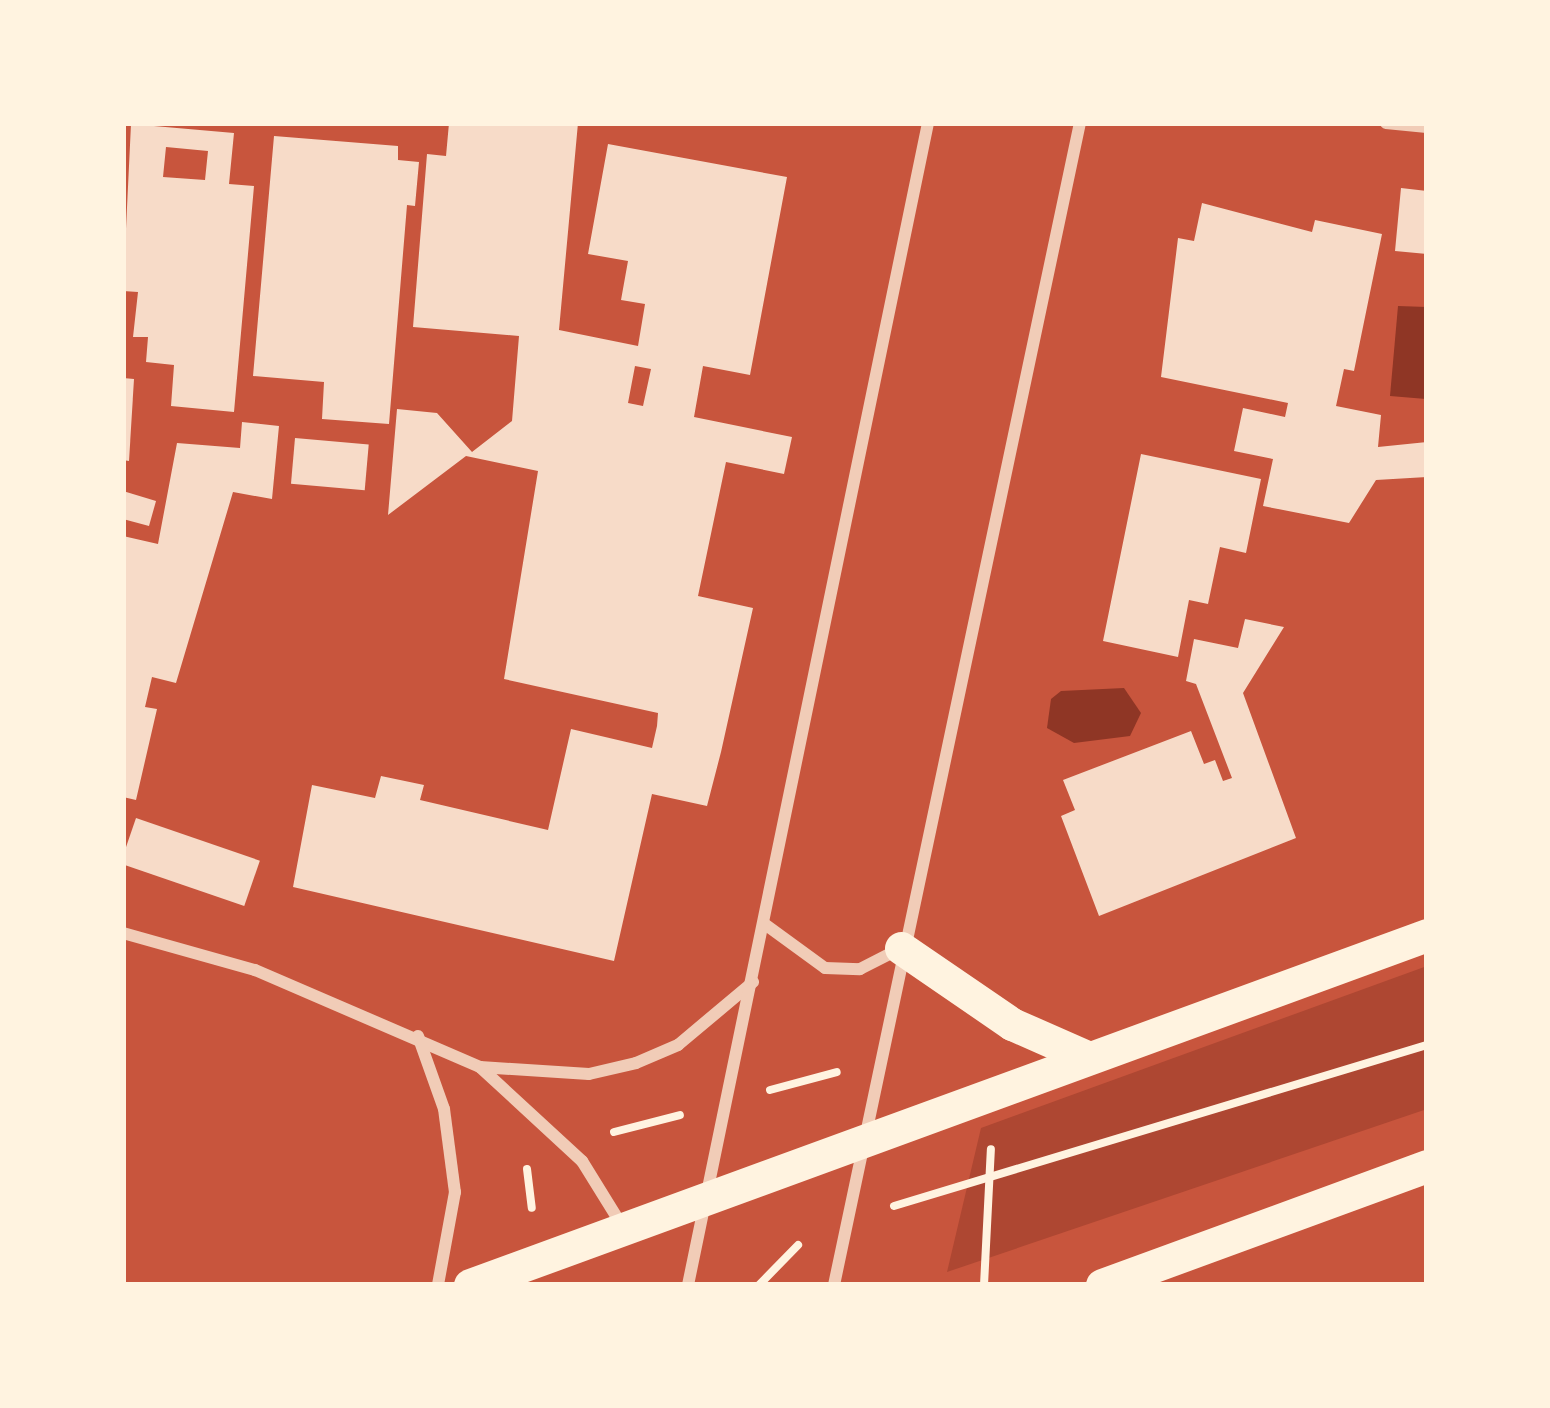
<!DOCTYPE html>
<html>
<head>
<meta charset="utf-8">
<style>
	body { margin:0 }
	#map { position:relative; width:1550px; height:1408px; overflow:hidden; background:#c8553d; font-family:Mulish,sans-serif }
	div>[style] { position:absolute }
	.green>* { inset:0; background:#ae4732 }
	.water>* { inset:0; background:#8f3625 }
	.building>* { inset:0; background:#f7dbc8; transform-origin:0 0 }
	.path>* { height:8px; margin:-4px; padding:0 4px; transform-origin:4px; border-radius:4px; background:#fff3e0 }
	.minor>* { height:12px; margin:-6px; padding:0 6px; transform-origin:6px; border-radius:6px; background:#f1ccb7 }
	.trunk>* { height:33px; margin:-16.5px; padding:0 16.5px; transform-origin:16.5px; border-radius:16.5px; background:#fff3e0 }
	span { translate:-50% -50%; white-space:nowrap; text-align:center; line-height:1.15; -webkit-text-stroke:12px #fff3e0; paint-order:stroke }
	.frame { position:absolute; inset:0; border:126px solid #fff3e0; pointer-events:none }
</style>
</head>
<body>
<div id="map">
	<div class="green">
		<i style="clip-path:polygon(1427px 966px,1427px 1109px,947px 1272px,981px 1128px)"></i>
	</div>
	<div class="water">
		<i style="clip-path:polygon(1398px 306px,1427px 307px,1426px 399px,1390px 396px)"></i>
		<i style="clip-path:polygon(1124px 688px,1141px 713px,1130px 736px,1074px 743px,1047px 728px,1051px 699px,1061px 691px)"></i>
	</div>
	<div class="building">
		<i style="clip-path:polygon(evenodd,449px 123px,578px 123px,559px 330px,638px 346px,645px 304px,621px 300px,628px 261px,588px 254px,608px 144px,787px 177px,750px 375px,703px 366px,694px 417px,792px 437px,784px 474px,726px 462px,698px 596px,753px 608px,721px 752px,707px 806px,652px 794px,614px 961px,293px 887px,312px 785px,375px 798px,381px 776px,424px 785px,420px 800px,548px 830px,571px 729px,652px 748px,657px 726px,658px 713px,504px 679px,538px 471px,466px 456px,388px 515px,397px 409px,437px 413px,472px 452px,512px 421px,519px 336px,413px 327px,427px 154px,446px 156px,449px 123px,635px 366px,651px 369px,643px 406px,628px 403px,635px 366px)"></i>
		<i style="clip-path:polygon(evenodd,131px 124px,234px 133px,229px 184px,254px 186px,234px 412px,171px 406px,174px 365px,146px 362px,148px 337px,133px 337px,138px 292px,123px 291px,131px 124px,166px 147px,208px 151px,205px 180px,163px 177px,166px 147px)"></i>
		<i style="clip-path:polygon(274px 136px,398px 146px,398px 160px,419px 162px,415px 206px,407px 205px,389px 424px,322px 419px,324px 382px,253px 376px)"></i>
		<i style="clip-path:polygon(1401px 188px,1427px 191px,1427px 254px,1395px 251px)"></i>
		<i style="clip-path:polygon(1202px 203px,1312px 232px,1315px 220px,1382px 234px,1354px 371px,1344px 369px,1336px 406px,1381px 415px,1378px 447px,1427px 442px,1427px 477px,1376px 480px,1349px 523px,1263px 506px,1273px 459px,1234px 451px,1243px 408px,1285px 417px,1288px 403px,1161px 377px,1178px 238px,1194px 241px)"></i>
		<i style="clip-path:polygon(123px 378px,134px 379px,129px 461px,123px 460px)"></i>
		<i style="clip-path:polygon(242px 422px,279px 426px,272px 499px,233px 492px,176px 683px,152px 677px,145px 707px,157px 709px,136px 800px,123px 797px,123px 536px,158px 544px,177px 443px,240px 448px)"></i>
		<i style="left:295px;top:438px;width:74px;height:46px;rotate:5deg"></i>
		<i style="clip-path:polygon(1141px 454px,1261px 479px,1246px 553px,1220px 547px,1208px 604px,1189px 600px,1178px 657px,1103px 641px)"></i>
		<i style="clip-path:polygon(123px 491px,156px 501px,149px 526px,123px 519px)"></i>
		<i style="clip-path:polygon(1245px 619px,1284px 627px,1243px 693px,1296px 838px,1099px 916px,1061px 816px,1075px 810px,1063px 780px,1191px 731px,1204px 764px,1215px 760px,1223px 781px,1232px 778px,1196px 684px,1186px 681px,1194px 639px,1238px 648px)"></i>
		<i style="left:136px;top:818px;width:131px;height:48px;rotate:19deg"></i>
	</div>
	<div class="path">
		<i style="left:770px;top:1090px;width:69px;rotate:-15deg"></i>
		<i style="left:614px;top:1132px;width:68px;rotate:-14.4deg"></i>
		<i style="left:527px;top:1169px;width:39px;rotate:83deg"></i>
		<i style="left:894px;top:1206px;width:557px;rotate:-16.81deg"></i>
		<i style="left:759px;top:1285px;width:56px;rotate:-45.7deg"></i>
		<i style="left:984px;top:1285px;width:136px;rotate:-87.1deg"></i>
	</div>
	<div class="minor">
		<i style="left:1386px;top:123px;width:41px;rotate:5.6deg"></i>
		<i style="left:766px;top:925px;width:73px;rotate:36.1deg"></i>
		<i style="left:825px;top:968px;width:35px;rotate:2deg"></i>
		<i style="left:860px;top:969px;width:46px;rotate:-27.1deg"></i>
		<i style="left:123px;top:933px;width:137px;rotate:15.7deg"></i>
		<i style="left:255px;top:970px;width:245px;rotate:23.3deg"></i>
		<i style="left:480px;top:1067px;width:139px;rotate:42.7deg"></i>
		<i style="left:582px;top:1161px;width:78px;rotate:58.2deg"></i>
		<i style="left:418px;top:1036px;width:77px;rotate:70.4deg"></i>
		<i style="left:444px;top:1109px;width:84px;rotate:82.5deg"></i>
		<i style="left:455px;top:1192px;width:95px;rotate:100.4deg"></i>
		<i style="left:480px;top:1067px;width:109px;rotate:3.7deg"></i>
		<i style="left:589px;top:1074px;width:48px;rotate:-13.2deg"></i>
		<i style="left:636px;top:1063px;width:46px;rotate:-23.2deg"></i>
		<i style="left:678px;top:1045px;width:98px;rotate:-40deg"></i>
		<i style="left:688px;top:1285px;width:1187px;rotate:-78.33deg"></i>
		<i style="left:834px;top:1285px;width:1188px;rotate:-78.05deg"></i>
	</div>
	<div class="trunk">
		<i style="left:901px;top:948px;width:135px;rotate:34.4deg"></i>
		<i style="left:1012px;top:1024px;width:84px;rotate:23.8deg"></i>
		<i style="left:470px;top:1285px;width:1019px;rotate:-20.09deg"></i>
		<i style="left:1102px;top:1285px;width:346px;rotate:-20.1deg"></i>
	</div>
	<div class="frame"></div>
</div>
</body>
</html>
